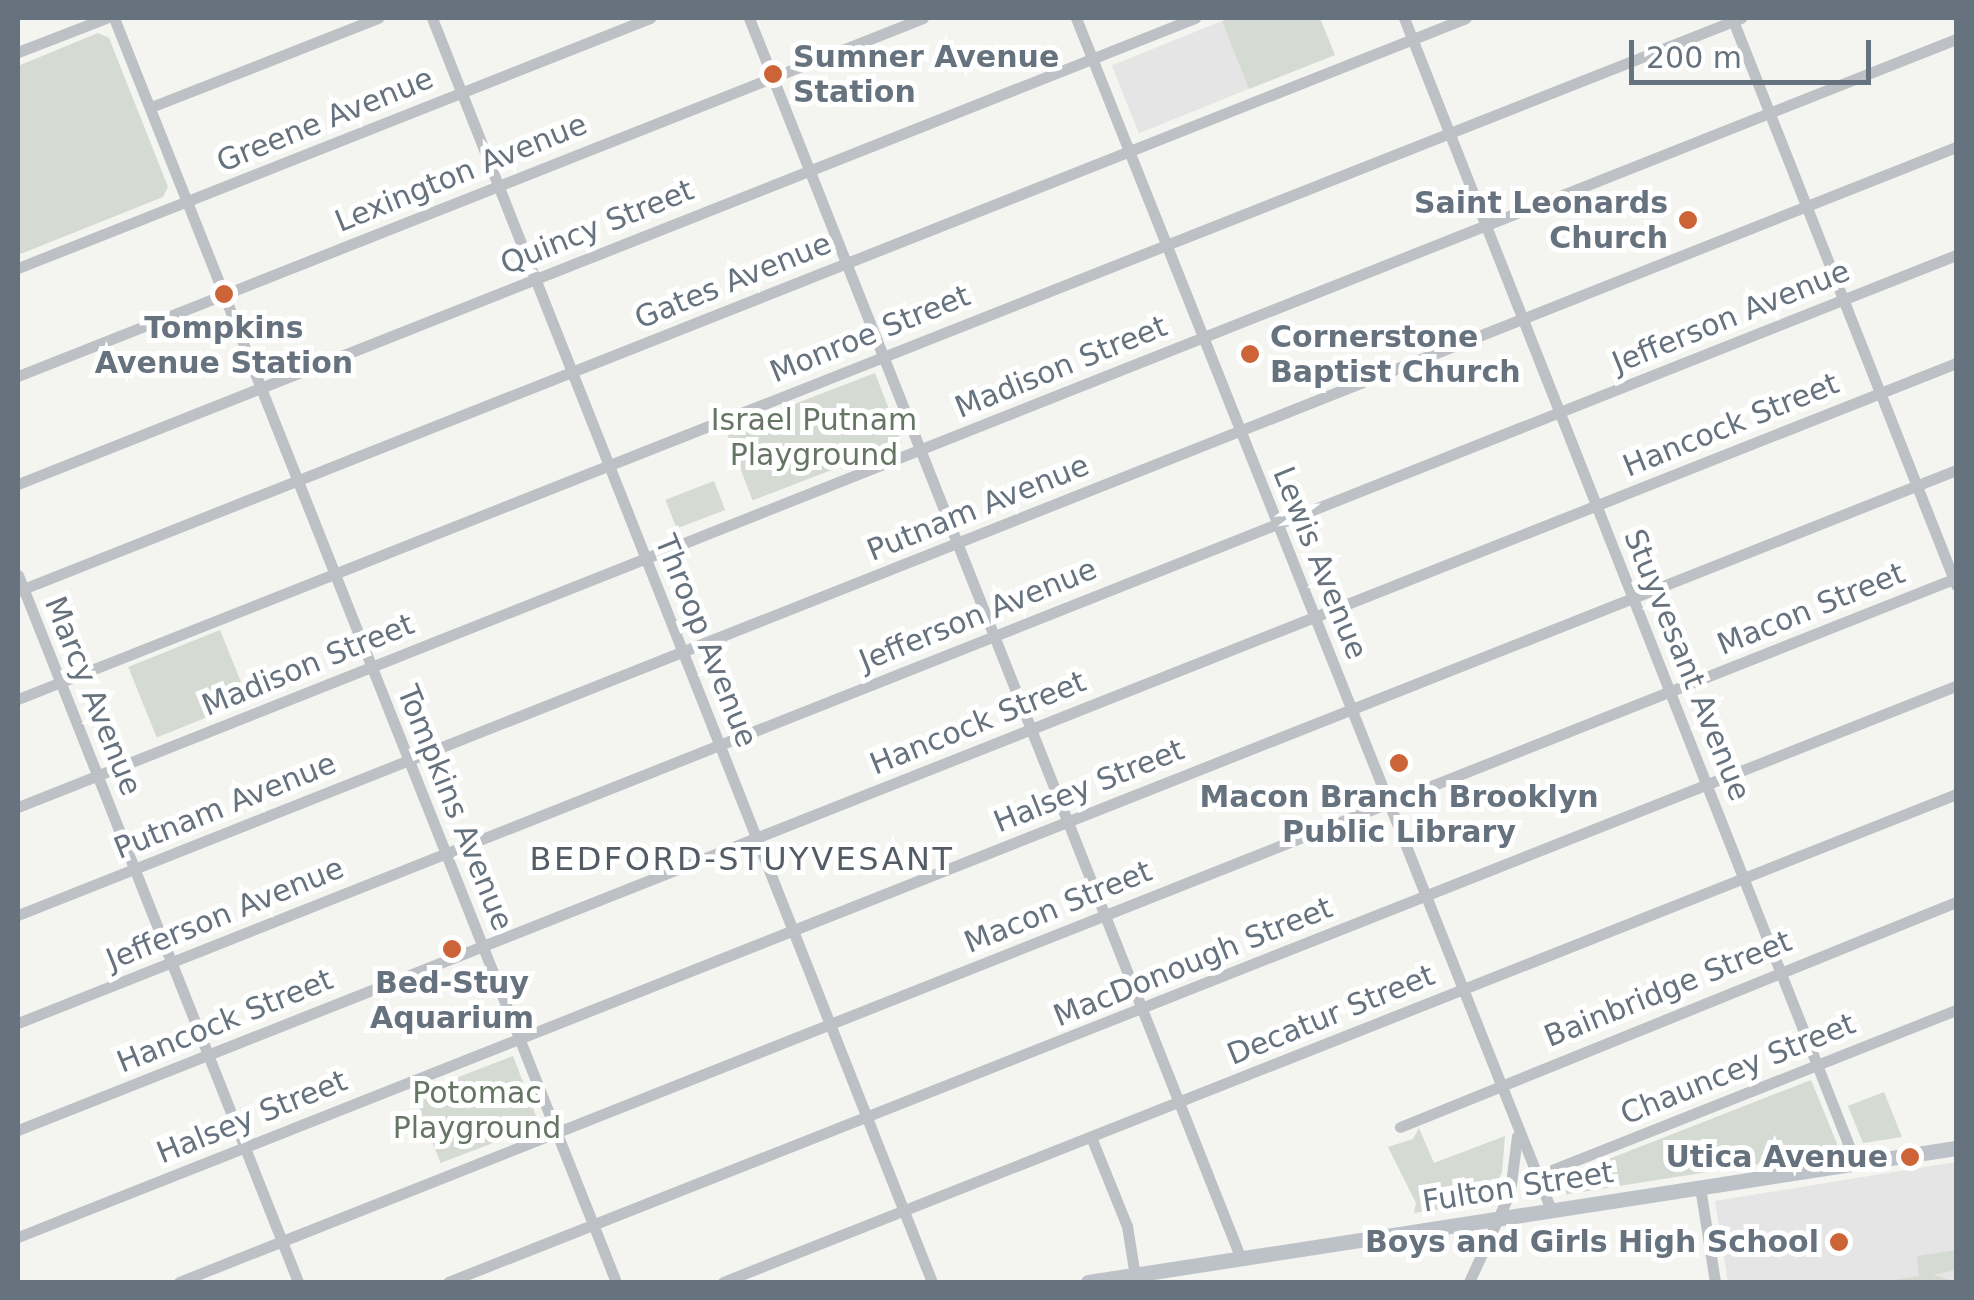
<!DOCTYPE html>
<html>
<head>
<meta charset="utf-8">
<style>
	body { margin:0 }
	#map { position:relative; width:1974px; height:1300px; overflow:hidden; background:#f4f4f0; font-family:"DejaVu Sans",sans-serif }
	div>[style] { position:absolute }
	.built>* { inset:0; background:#e4e5e4; transform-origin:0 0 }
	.green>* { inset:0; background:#d5dad2; transform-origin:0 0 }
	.minor>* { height:11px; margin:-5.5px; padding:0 5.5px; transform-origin:5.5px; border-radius:5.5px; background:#bdc0c4 }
	.major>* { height:15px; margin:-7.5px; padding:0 7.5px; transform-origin:7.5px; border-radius:7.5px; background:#bcc2c7 }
	.dots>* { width:28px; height:28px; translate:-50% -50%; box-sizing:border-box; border:5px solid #fff; border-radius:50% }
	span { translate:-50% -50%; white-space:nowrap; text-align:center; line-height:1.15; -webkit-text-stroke:10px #fff; paint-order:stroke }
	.poi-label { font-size:30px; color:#66727e; font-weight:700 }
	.left { translate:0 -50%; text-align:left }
	.right { translate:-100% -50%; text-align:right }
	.street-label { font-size:30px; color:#66727e }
	.park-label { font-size:30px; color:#677664 }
	.neighbourhood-label { font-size:32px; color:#535b64; letter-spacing:2.5px }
	.frame { position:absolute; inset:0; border:20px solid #66727e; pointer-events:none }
	.scale { position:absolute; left:1629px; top:40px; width:242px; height:45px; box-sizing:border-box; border:5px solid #66727e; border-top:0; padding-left:12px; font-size:30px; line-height:35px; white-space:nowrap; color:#66727e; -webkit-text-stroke:8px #fff; paint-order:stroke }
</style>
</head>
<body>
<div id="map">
	<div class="built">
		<i style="left:1222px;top:21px;width:73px;height:119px;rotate:68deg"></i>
		<i style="clip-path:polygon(1956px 1162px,1956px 1282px,1728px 1282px,1715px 1201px)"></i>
	</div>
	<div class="green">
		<i style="clip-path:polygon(1232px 18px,1320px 18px,1335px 55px,1249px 89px,1222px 21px)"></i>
		<i style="clip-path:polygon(98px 33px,109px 38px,168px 187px,163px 197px,18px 255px,18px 66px)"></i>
		<i style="left:875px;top:373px;width:75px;height:160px;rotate:69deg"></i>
		<i style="left:714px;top:481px;width:31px;height:52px;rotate:69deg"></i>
		<i style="left:220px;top:630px;width:76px;height:99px;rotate:68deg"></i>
		<i style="left:513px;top:1056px;width:74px;height:106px;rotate:69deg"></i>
		<i style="clip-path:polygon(1811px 1080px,1840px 1151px,1556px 1196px,1550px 1182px)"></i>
		<i style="clip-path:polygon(1884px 1092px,1902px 1137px,1863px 1143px,1848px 1106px)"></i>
		<i style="clip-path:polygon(1419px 1128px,1434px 1163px,1505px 1136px,1502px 1172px,1489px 1202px,1414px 1213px,1416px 1203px,1388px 1147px,1413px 1139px)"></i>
		<i style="clip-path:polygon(1956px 1250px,1956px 1270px,1933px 1275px,1956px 1282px,1882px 1282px,1919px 1276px,1917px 1256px)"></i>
	</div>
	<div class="minor">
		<i style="left:114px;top:18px;width:1360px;rotate:68.34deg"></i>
		<i style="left:432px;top:18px;width:1359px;rotate:68.42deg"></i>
		<i style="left:749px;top:18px;width:1335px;rotate:68.37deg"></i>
		<i style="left:1076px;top:18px;width:1283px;rotate:68.27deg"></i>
		<i style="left:1404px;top:18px;width:1232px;rotate:68.47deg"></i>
		<i style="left:1732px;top:18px;width:610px;rotate:68.44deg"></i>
		<i style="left:18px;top:52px;width:94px;rotate:-21.1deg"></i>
		<i style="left:151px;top:107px;width:244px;rotate:-21.4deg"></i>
		<i style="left:18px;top:268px;width:680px;rotate:-21.58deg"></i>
		<i style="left:18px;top:376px;width:973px;rotate:-21.58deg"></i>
		<i style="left:18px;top:484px;width:1266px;rotate:-21.6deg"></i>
		<i style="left:18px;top:575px;width:760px;rotate:68.39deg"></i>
		<i style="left:18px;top:591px;width:1557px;rotate:-21.59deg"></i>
		<i style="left:18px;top:699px;width:1853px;rotate:-21.57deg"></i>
		<i style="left:18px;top:807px;width:2085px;rotate:-21.62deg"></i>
		<i style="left:18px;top:915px;width:2085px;rotate:-21.62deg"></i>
		<i style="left:18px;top:1023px;width:2085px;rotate:-21.62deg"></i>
		<i style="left:1400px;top:1127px;width:600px;rotate:-22.03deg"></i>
		<i style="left:18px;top:1130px;width:2084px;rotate:-21.59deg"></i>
		<i style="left:1091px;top:1137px;width:96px;rotate:68deg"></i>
		<i style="left:1127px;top:1226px;width:57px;rotate:80.9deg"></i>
		<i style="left:1539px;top:1175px;width:448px;rotate:-21.6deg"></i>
		<i style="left:1700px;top:1187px;width:96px;rotate:81deg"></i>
		<i style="left:18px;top:1237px;width:2084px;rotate:-21.59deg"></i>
		<i style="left:179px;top:1282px;width:1911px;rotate:-21.61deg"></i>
		<i style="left:448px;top:1282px;width:1622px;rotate:-21.57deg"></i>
		<i style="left:723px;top:1282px;width:1326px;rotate:-21.59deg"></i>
		<i style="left:1469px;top:1282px;width:99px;rotate:-65.5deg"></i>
		<i style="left:1510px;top:1192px;width:56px;rotate:-82.9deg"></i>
	</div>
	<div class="major">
		<i style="left:1088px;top:1282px;width:878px;rotate:-8.78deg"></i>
	</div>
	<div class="dots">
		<i style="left:773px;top:74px;background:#cd6437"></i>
		<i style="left:1688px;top:220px;background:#cd6437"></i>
		<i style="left:224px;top:294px;background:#cd6437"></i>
		<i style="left:1250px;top:354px;background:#cd6437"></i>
		<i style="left:1399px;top:763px;background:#cd6437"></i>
		<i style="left:452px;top:949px;background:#cd6437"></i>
		<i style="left:1910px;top:1157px;background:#cd6437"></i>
		<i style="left:1839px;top:1242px;background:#cd6437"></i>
	</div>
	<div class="poi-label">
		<span class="left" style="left:793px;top:74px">Sumner Avenue<br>Station</span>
		<span class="right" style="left:1668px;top:220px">Saint Leonards<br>Church</span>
		<span style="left:224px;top:345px">Tompkins<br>Avenue Station</span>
		<span class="left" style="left:1270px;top:354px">Cornerstone<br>Baptist Church</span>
		<span style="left:1399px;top:814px">Macon Branch Brooklyn<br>Public Library</span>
		<span style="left:452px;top:1000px">Bed-Stuy<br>Aquarium</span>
		<span class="right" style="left:1888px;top:1157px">Utica Avenue</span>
		<span class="right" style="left:1819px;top:1242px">Boys and Girls High School</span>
	</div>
	<div class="street-label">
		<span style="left:325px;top:120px;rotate:-22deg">Greene Avenue</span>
		<span style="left:461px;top:173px;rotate:-22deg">Lexington Avenue</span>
		<span style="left:597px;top:227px;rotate:-22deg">Quincy Street</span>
		<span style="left:733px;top:281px;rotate:-22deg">Gates Avenue</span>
		<span style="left:1731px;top:317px;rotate:-22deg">Jefferson Avenue</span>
		<span style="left:870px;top:334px;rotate:-22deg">Monroe Street</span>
		<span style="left:1061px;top:367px;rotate:-22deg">Madison Street</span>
		<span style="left:1731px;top:425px;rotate:-22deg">Hancock Street</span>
		<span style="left:978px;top:508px;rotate:-22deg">Putnam Avenue</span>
		<span style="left:1320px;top:563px;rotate:68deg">Lewis Avenue</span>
		<span style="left:1811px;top:609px;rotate:-22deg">Macon Street</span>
		<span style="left:978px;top:615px;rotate:-22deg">Jefferson Avenue</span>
		<span style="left:706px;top:641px;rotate:68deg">Throop Avenue</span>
		<span style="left:308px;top:665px;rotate:-22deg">Madison Street</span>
		<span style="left:1687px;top:665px;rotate:68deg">Stuyvesant Avenue</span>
		<span style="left:93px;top:696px;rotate:68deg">Marcy Avenue</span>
		<span style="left:978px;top:723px;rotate:-22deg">Hancock Street</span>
		<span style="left:1089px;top:786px;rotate:-22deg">Halsey Street</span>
		<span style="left:225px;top:806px;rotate:-22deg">Putnam Avenue</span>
		<span style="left:455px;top:808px;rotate:68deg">Tompkins Avenue</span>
		<span style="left:1058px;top:907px;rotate:-22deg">Macon Street</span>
		<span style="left:225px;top:914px;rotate:-22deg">Jefferson Avenue</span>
		<span style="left:1193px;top:962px;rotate:-22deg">MacDonough Street</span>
		<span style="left:1668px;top:989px;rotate:-22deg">Bainbridge Street</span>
		<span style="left:1331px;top:1015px;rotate:-22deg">Decatur Street</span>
		<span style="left:225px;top:1021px;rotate:-22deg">Hancock Street</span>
		<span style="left:1738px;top:1069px;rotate:-22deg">Chauncey Street</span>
		<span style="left:252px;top:1117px;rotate:-22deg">Halsey Street</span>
		<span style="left:1518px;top:1187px;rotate:-9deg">Fulton Street</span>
	</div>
	<div class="park-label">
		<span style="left:814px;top:437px">Israel Putnam<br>Playground</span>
		<span style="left:477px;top:1110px">Potomac<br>Playground</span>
	</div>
	<div class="neighbourhood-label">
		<span style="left:742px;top:859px">BEDFORD-STUYVESANT</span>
	</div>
	<div class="frame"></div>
	<div class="scale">200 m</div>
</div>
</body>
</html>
